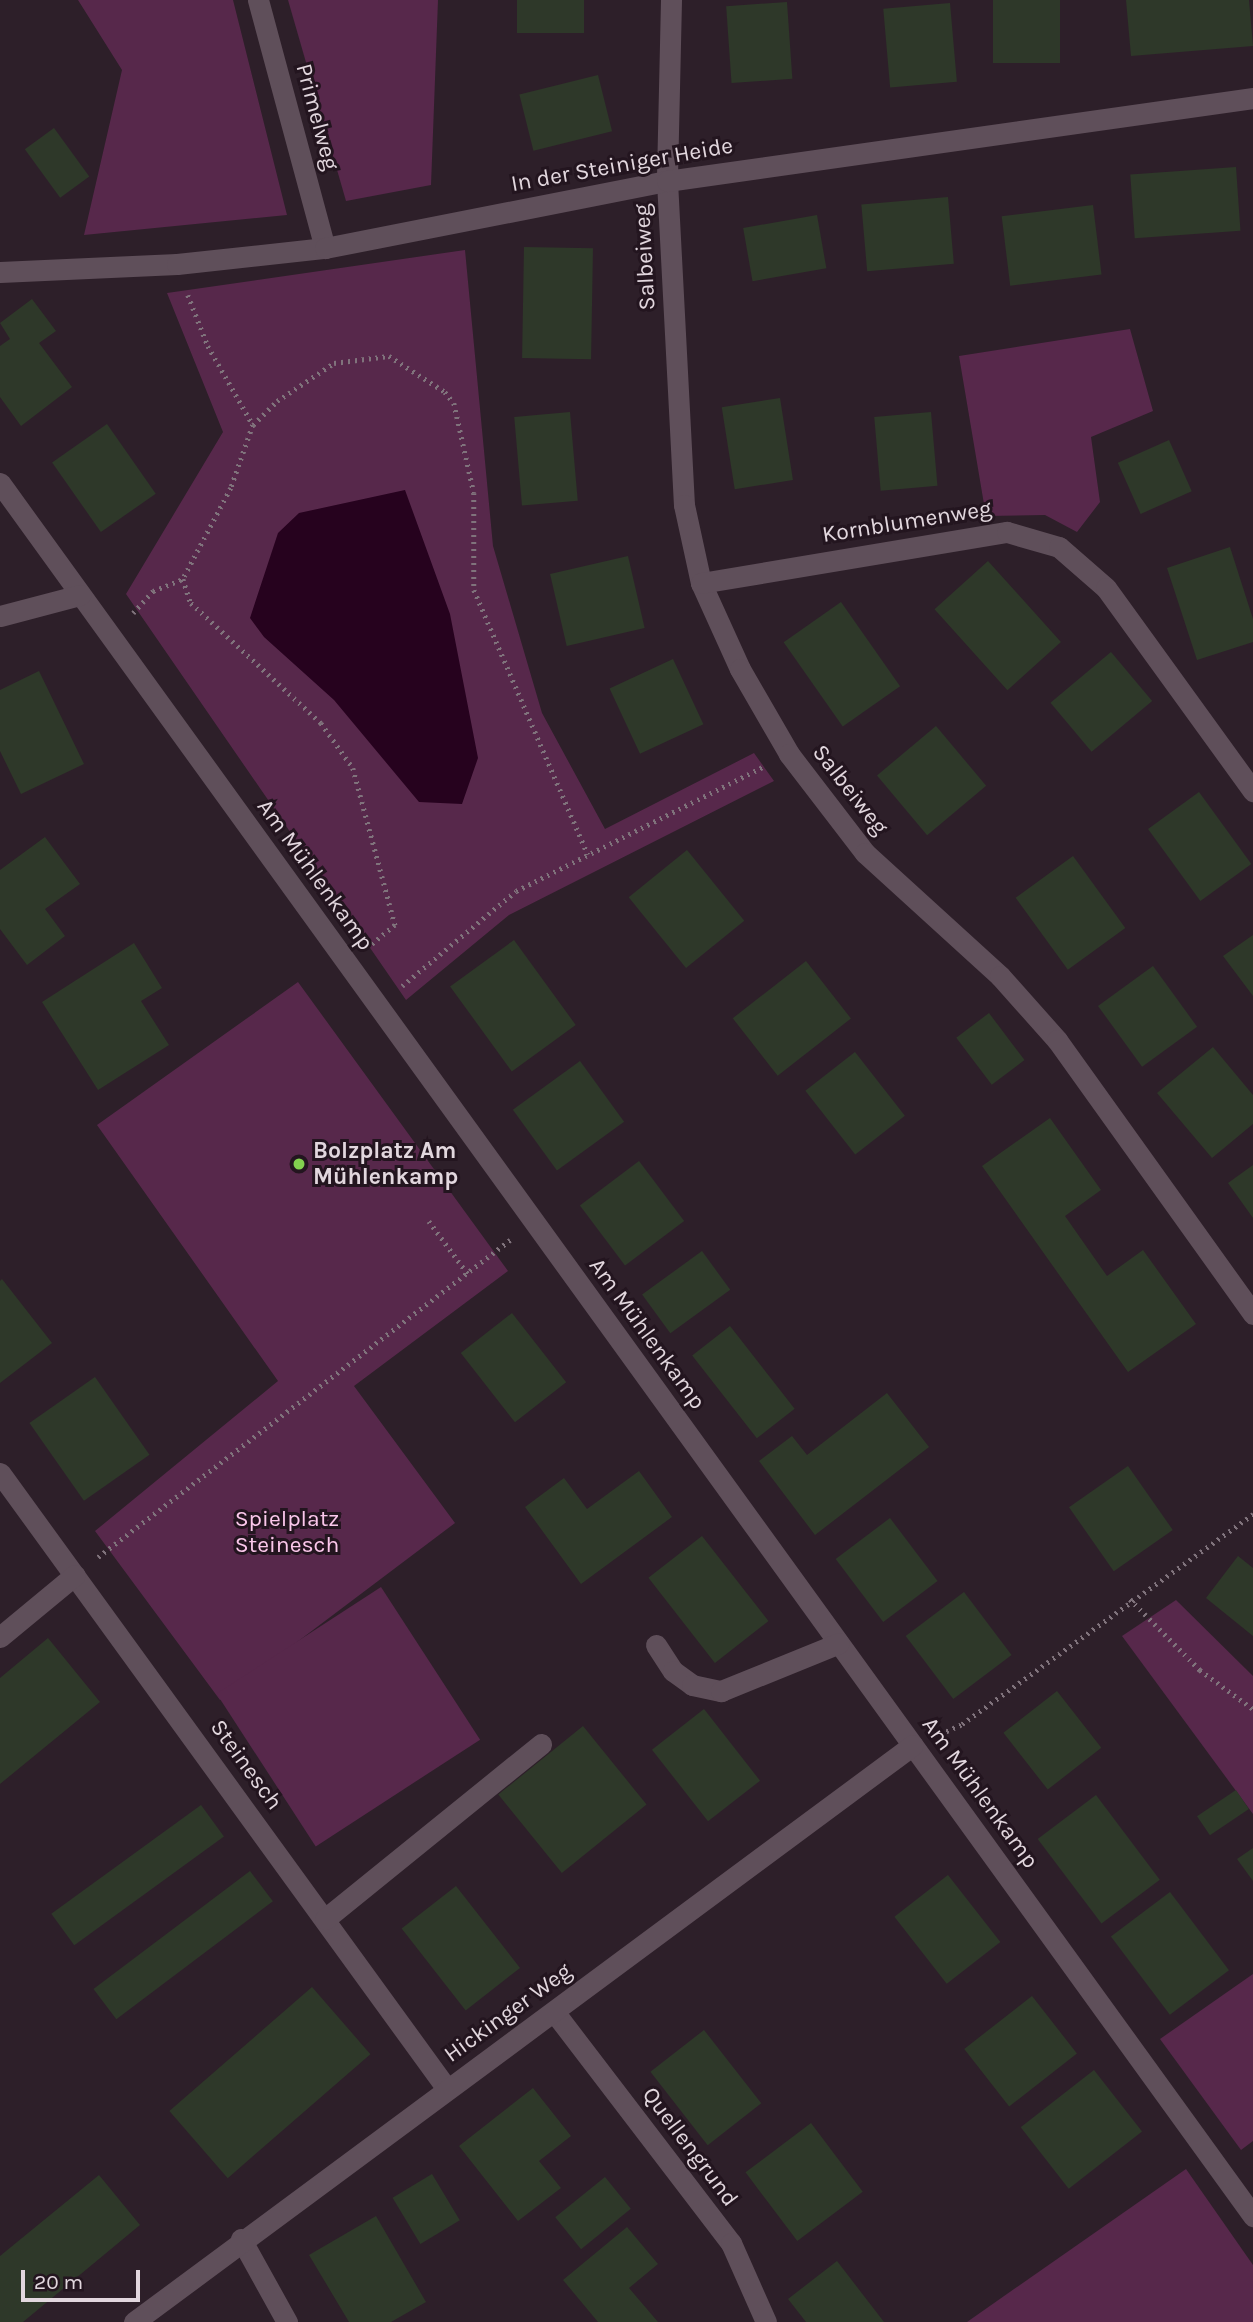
<!DOCTYPE html>
<html>
<head>
<meta charset="utf-8">
<style>
	body { margin:0 }
	#map { position:relative; width:1253px; height:2322px; overflow:hidden; background:#2d1f29; font-family:Karla,sans-serif }
	div>[style] { position:absolute }
	.green>* { inset:0; background:#57284b; transform-origin:0 0 }
	.water>* { inset:0; background:#26021e }
	.building>* { inset:0; background:#2e3829; transform-origin:0 0 }
	.path>* { height:4.5px; margin-top:-2.25px; transform-origin:0; background:repeating-linear-gradient(90deg,#80737c 0 2px,transparent 0 7px) }
	.minor>* { height:21px; margin:-10.5px; padding:0 10.5px; transform-origin:10.5px; border-radius:10.5px; background:#5f4f5a }
	.dots>* { width:19px; height:19px; translate:-50% -50%; box-sizing:border-box; border:4px solid #23151f; border-radius:50% }
	span { translate:-50% -50%; white-space:nowrap; text-align:center; line-height:1.15; -webkit-text-stroke:6px #23151f; paint-order:stroke }
	.street-label { font-size:23px; color:#e2d7de }
	.poi-label { font-size:23px; color:#e2d7de; font-weight:700 }
	.left { translate:0 -50%; text-align:left }
	.park-label { font-size:23px; color:#fbc7eb }
	.scale { position:absolute; left:21px; top:2270px; width:119px; height:32px; box-sizing:border-box; border:4px solid #e2d7de; border-top:0; padding-left:9px; font-size:21px; line-height:24px; white-space:nowrap; color:#e2d7de; -webkit-text-stroke:5px #23151f; paint-order:stroke }
</style>
</head>
<body>
<div id="map">
	<div class="green">
		<i style="clip-path:polygon(78px 0,233px 0,287px 215px,84px 235px,122px 70px)"></i>
		<i style="clip-path:polygon(288px 0,438px 0,431px 185px,346px 201px)"></i>
		<i style="clip-path:polygon(465px 250px,493px 546px,542px 713px,605px 829px,754px 753px,774px 781px,509px 915px,406px 1000px,126px 594px,223px 432px,167px 293px)"></i>
		<i style="clip-path:polygon(1130px 329px,1153px 411px,1091px 437px,1100px 502px,1077px 532px,1045px 515px,986px 516px,959px 356px)"></i>
		<i style="clip-path:polygon(298px 982px,508px 1271px,354px 1386px,455px 1523px,220px 1700px,95px 1531px,278px 1381px,97px 1125px)"></i>
		<i style="left:381px;top:1587px;width:182px;height:196px;rotate:57deg"></i>
		<i style="clip-path:polygon(1176px 1600px,1253px 1676px,1253px 1814px,1122px 1636px)"></i>
		<i style="clip-path:polygon(1253px 1974px,1253px 2141px,1241px 2150px,1160px 2039px)"></i>
		<i style="clip-path:polygon(1186px 2169px,1253px 2265px,1253px 2322px,967px 2322px)"></i>
	</div>
	<div class="water">
		<i style="clip-path:polygon(405px 490px,450px 614px,478px 758px,462px 804px,419px 802px,334px 700px,264px 637px,250px 618px,278px 533px,299px 513px)"></i>
	</div>
	<div class="building">
		<i style="left:517px;top:0;width:67px;height:33px"></i>
		<i style="left:993px;top:0;width:67px;height:63px"></i>
		<i style="clip-path:polygon(1126px 0,1249px 0,1253px 46px,1131px 56px)"></i>
		<i style="left:787px;top:2px;width:77px;height:61px;rotate:86deg"></i>
		<i style="left:950px;top:3px;width:79px;height:67px;rotate:85deg"></i>
		<i style="left:598px;top:75px;width:58px;height:81px;rotate:76deg"></i>
		<i style="left:54px;top:128px;width:60px;height:36px;rotate:54deg"></i>
		<i style="left:1236px;top:167px;width:64px;height:106px;rotate:86deg"></i>
		<i style="left:948px;top:197px;width:67px;height:87px;rotate:85deg"></i>
		<i style="left:1093px;top:205px;width:70px;height:92px;rotate:83deg"></i>
		<i style="left:817px;top:215px;width:54px;height:75px;rotate:80deg"></i>
		<i style="left:524px;top:247px;width:69px;height:111px;rotate:1deg"></i>
		<i style="clip-path:polygon(32px 299px,56px 331px,39px 343px,72px 387px,21px 426px,0 397px,0 346px,10px 339px,0 323px)"></i>
		<i style="left:780px;top:398px;width:83px;height:59px;rotate:81deg"></i>
		<i style="left:570px;top:412px;width:89px;height:56px;rotate:85deg"></i>
		<i style="left:931px;top:412px;width:74px;height:57px;rotate:85deg"></i>
		<i style="left:107px;top:424px;width:85px;height:67px;rotate:55deg"></i>
		<i style="left:1169px;top:440px;width:56px;height:56px;rotate:66deg"></i>
		<i style="clip-path:polygon(1230px 547px,1253px 619px,1253px 642px,1197px 660px,1167px 568px)"></i>
		<i style="left:628px;top:556px;width:74px;height:80px;rotate:77deg"></i>
		<i style="left:988px;top:561px;width:109px;height:72px;rotate:48deg"></i>
		<i style="left:841px;top:602px;width:103px;height:70px;rotate:55deg"></i>
		<i style="left:1111px;top:652px;width:64px;height:79px;rotate:50deg"></i>
		<i style="left:673px;top:659px;width:72px;height:70px;rotate:65deg"></i>
		<i style="clip-path:polygon(39px 671px,84px 764px,21px 794px,0 751px,0 690px)"></i>
		<i style="left:936px;top:726px;width:78px;height:77px;rotate:50deg"></i>
		<i style="left:1199px;top:792px;width:89px;height:63px;rotate:54deg"></i>
		<i style="clip-path:polygon(45px 837px,80px 884px,45px 909px,65px 936px,27px 965px,0 929px,0 870px)"></i>
		<i style="left:687px;top:850px;width:91px;height:75px;rotate:51deg"></i>
		<i style="left:1073px;top:856px;width:89px;height:71px;rotate:54deg"></i>
		<i style="clip-path:polygon(1253px 935px,1253px 996px,1223px 956px)"></i>
		<i style="left:514px;top:940px;width:105px;height:79px;rotate:54deg"></i>
		<i style="clip-path:polygon(134px 943px,162px 988px,141px 1001px,169px 1045px,98px 1090px,42px 1002px)"></i>
		<i style="left:806px;top:961px;width:73px;height:93px;rotate:52deg"></i>
		<i style="left:1153px;top:966px;width:75px;height:68px;rotate:54deg"></i>
		<i style="left:989px;top:1013px;width:59px;height:41px;rotate:53deg"></i>
		<i style="clip-path:polygon(1213px 1047px,1253px 1095px,1253px 1124px,1212px 1158px,1157px 1093px)"></i>
		<i style="left:855px;top:1052px;width:81px;height:63px;rotate:52deg"></i>
		<i style="left:580px;top:1061px;width:75px;height:83px;rotate:54deg"></i>
		<i style="clip-path:polygon(1050px 1118px,1101px 1190px,1065px 1216px,1107px 1276px,1143px 1250px,1196px 1324px,1128px 1372px,982px 1166px)"></i>
		<i style="left:639px;top:1161px;width:75px;height:74px;rotate:53deg"></i>
		<i style="clip-path:polygon(1253px 1165px,1253px 1218px,1228px 1183px)"></i>
		<i style="left:702px;top:1251px;width:48px;height:74px;rotate:54deg"></i>
		<i style="clip-path:polygon(2px 1279px,52px 1343px,0 1383px,0 1281px)"></i>
		<i style="left:512px;top:1313px;width:88px;height:65px;rotate:52deg"></i>
		<i style="left:730px;top:1326px;width:105px;height:48px;rotate:52deg"></i>
		<i style="left:95px;top:1377px;width:95px;height:80px;rotate:55deg"></i>
		<i style="clip-path:polygon(887px 1393px,929px 1447px,815px 1535px,759px 1461px,792px 1436px,807px 1455px)"></i>
		<i style="left:1128px;top:1466px;width:78px;height:72px;rotate:55deg"></i>
		<i style="clip-path:polygon(639px 1471px,672px 1517px,581px 1584px,525px 1507px,564px 1478px,587px 1509px)"></i>
		<i style="left:890px;top:1518px;width:79px;height:68px;rotate:53deg"></i>
		<i style="left:702px;top:1536px;width:108px;height:68px;rotate:52deg"></i>
		<i style="clip-path:polygon(1238px 1556px,1253px 1568px,1253px 1636px,1206px 1598px)"></i>
		<i style="left:964px;top:1592px;width:79px;height:73px;rotate:53deg"></i>
		<i style="clip-path:polygon(48px 1638px,100px 1702px,0 1784px,0 1678px)"></i>
		<i style="left:1057px;top:1691px;width:72px;height:68px;rotate:52deg"></i>
		<i style="left:704px;top:1709px;width:91px;height:66px;rotate:52deg"></i>
		<i style="left:583px;top:1726px;width:101px;height:109px;rotate:51deg"></i>
		<i style="left:1236px;top:1790px;width:23px;height:47px;rotate:56deg"></i>
		<i style="left:1096px;top:1795px;width:106px;height:73px;rotate:53deg"></i>
		<i style="left:201px;top:1805px;width:39px;height:185px;rotate:54deg"></i>
		<i style="clip-path:polygon(1253px 1848px,1253px 1881px,1237px 1859px)"></i>
		<i style="left:250px;top:1871px;width:38px;height:196px;rotate:53deg"></i>
		<i style="left:948px;top:1875px;width:85px;height:68px;rotate:52deg"></i>
		<i style="left:456px;top:1886px;width:104px;height:69px;rotate:52deg"></i>
		<i style="left:1170px;top:1892px;width:98px;height:74px;rotate:53deg"></i>
		<i style="left:312px;top:1987px;width:89px;height:189px;rotate:49deg"></i>
		<i style="left:1032px;top:1996px;width:73px;height:86px;rotate:52deg"></i>
		<i style="left:704px;top:2030px;width:93px;height:68px;rotate:52deg"></i>
		<i style="left:1094px;top:2070px;width:78px;height:93px;rotate:52deg"></i>
		<i style="clip-path:polygon(533px 2088px,571px 2136px,539px 2161px,561px 2188px,518px 2221px,459px 2146px)"></i>
		<i style="left:811px;top:2123px;width:86px;height:82px;rotate:53deg"></i>
		<i style="left:432px;top:2174px;width:54px;height:46px;rotate:59deg"></i>
		<i style="clip-path:polygon(99px 2175px,140px 2225px,23px 2322px,0 2322px,0 2256px)"></i>
		<i style="left:605px;top:2177px;width:41px;height:64px;rotate:51deg"></i>
		<i style="clip-path:polygon(376px 2216px,426px 2302px,391px 2322px,349px 2322px,309px 2255px)"></i>
		<i style="clip-path:polygon(627px 2227px,658px 2264px,629px 2288px,658px 2322px,598px 2322px,563px 2280px)"></i>
		<i style="clip-path:polygon(837px 2261px,884px 2322px,806px 2322px,788px 2299px)"></i>
	</div>
	<div class="path">
		<i style="left:188px;top:295px;width:55px;rotate:68.6deg"></i>
		<i style="left:208px;top:346px;width:91px;rotate:60.3deg"></i>
		<i style="left:253px;top:425px;width:67px;rotate:109.2deg"></i>
		<i style="left:231px;top:488px;width:103px;rotate:117.8deg"></i>
		<i style="left:183px;top:579px;width:25px;rotate:72deg"></i>
		<i style="left:191px;top:603px;width:177px;rotate:42.7deg"></i>
		<i style="left:321px;top:723px;width:55px;rotate:54.6deg"></i>
		<i style="left:353px;top:768px;width:163px;rotate:75deg"></i>
		<i style="left:395px;top:925px;width:30px;rotate:140deg"></i>
		<i style="left:253px;top:425px;width:34px;rotate:-45deg"></i>
		<i style="left:277px;top:401px;width:69px;rotate:-33.7deg"></i>
		<i style="left:334px;top:363px;width:55px;rotate:-7.3deg"></i>
		<i style="left:389px;top:356px;width:67px;rotate:32.7deg"></i>
		<i style="left:445px;top:392px;width:14px;rotate:51deg"></i>
		<i style="left:454px;top:403px;width:92px;rotate:77.5deg"></i>
		<i style="left:474px;top:493px;width:97px;rotate:90deg"></i>
		<i style="left:474px;top:590px;width:288px;rotate:66.7deg"></i>
		<i style="left:133px;top:613px;width:30px;rotate:-48deg"></i>
		<i style="left:153px;top:591px;width:32px;rotate:-22deg"></i>
		<i style="left:402px;top:986px;width:148px;rotate:-39.8deg"></i>
		<i style="left:516px;top:891px;width:276px;rotate:-26.7deg"></i>
		<i style="left:429px;top:1221px;width:66px;rotate:53.7deg"></i>
		<i style="left:98px;top:1557px;width:520px;rotate:-37.58deg"></i>
		<i style="left:1130px;top:1599px;width:100px;rotate:45.4deg"></i>
		<i style="left:1200px;top:1670px;width:66px;rotate:36.3deg"></i>
		<i style="left:940px;top:1734px;width:24px;rotate:-24deg"></i>
		<i style="left:962px;top:1724px;width:359px;rotate:-35.8deg"></i>
	</div>
	<div class="minor">
		<i style="left:258px;top:0;width:257px;rotate:74.9deg"></i>
		<i style="left:671px;top:0;width:181px;rotate:91.3deg"></i>
		<i style="left:667px;top:181px;width:324px;rotate:87deg"></i>
		<i style="left:684px;top:505px;width:80px;rotate:77.7deg"></i>
		<i style="left:701px;top:583px;width:94px;rotate:65.6deg"></i>
		<i style="left:740px;top:669px;width:98px;rotate:60deg"></i>
		<i style="left:789px;top:754px;width:125px;rotate:52.5deg"></i>
		<i style="left:865px;top:853px;width:183px;rotate:42.3deg"></i>
		<i style="left:1000px;top:976px;width:86px;rotate:48.3deg"></i>
		<i style="left:1057px;top:1040px;width:337px;rotate:54.4deg"></i>
		<i style="left:0;top:272px;width:177px;rotate:-2.6deg"></i>
		<i style="left:177px;top:264px;width:149px;rotate:-6.2deg"></i>
		<i style="left:325px;top:248px;width:349px;rotate:-11.1deg"></i>
		<i style="left:667px;top:181px;width:592px;rotate:-8.06deg"></i>
		<i style="left:0;top:483px;width:2139px;rotate:54.13deg"></i>
		<i style="left:701px;top:583px;width:310px;rotate:-9.5deg"></i>
		<i style="left:1007px;top:532px;width:54px;rotate:16.1deg"></i>
		<i style="left:1059px;top:547px;width:62px;rotate:41.1deg"></i>
		<i style="left:1106px;top:588px;width:251px;rotate:54.1deg"></i>
		<i style="left:0;top:616px;width:83px;rotate:-14.7deg"></i>
		<i style="left:0;top:1473px;width:761px;rotate:54.03deg"></i>
		<i style="left:0;top:1637px;width:97px;rotate:-39.6deg"></i>
		<i style="left:656px;top:1645px;width:31px;rotate:57deg"></i>
		<i style="left:673px;top:1671px;width:24px;rotate:36deg"></i>
		<i style="left:692px;top:1685px;width:30px;rotate:12deg"></i>
		<i style="left:721px;top:1691px;width:127px;rotate:-22.1deg"></i>
		<i style="left:325px;top:1919px;width:278px;rotate:-39deg"></i>
		<i style="left:555px;top:2013px;width:290px;rotate:52.6deg"></i>
		<i style="left:731px;top:2243px;width:86px;rotate:66.1deg"></i>
		<i style="left:241px;top:2239px;width:95px;rotate:61deg"></i>
		<i style="left:134px;top:2322px;width:969px;rotate:-36.53deg"></i>
	</div>
	<div class="dots">
		<i style="left:299px;top:1164px;background:#82d04f"></i>
	</div>
	<div class="street-label">
		<span style="left:317px;top:117px;rotate:75deg">Primelweg</span>
		<span style="left:622px;top:165px;rotate:-10deg">In der Steiniger Heide</span>
		<span style="left:645px;top:257px;rotate:-93deg">Salbeiweg</span>
		<span style="left:907px;top:522px;rotate:-9deg">Kornblumenweg</span>
		<span style="left:850px;top:790px;rotate:52deg">Salbeiweg</span>
		<span style="left:315px;top:875px;rotate:54deg">Am Mühlenkamp</span>
		<span style="left:647px;top:1334px;rotate:54deg">Am Mühlenkamp</span>
		<span style="left:246px;top:1765px;rotate:54deg">Steinesch</span>
		<span style="left:980px;top:1793px;rotate:54deg">Am Mühlenkamp</span>
		<span style="left:508px;top:2013px;rotate:-36deg">Hickinger Weg</span>
		<span style="left:690px;top:2147px;rotate:53deg">Quellengrund</span>
	</div>
	<div class="poi-label">
		<span class="left" style="left:313px;top:1164px">Bolzplatz Am<br>Mühlenkamp</span>
	</div>
	<div class="park-label">
		<span style="left:287px;top:1532px">Spielplatz<br>Steinesch</span>
	</div>
	<div class="scale">20 m</div>
</div>
</body>
</html>
